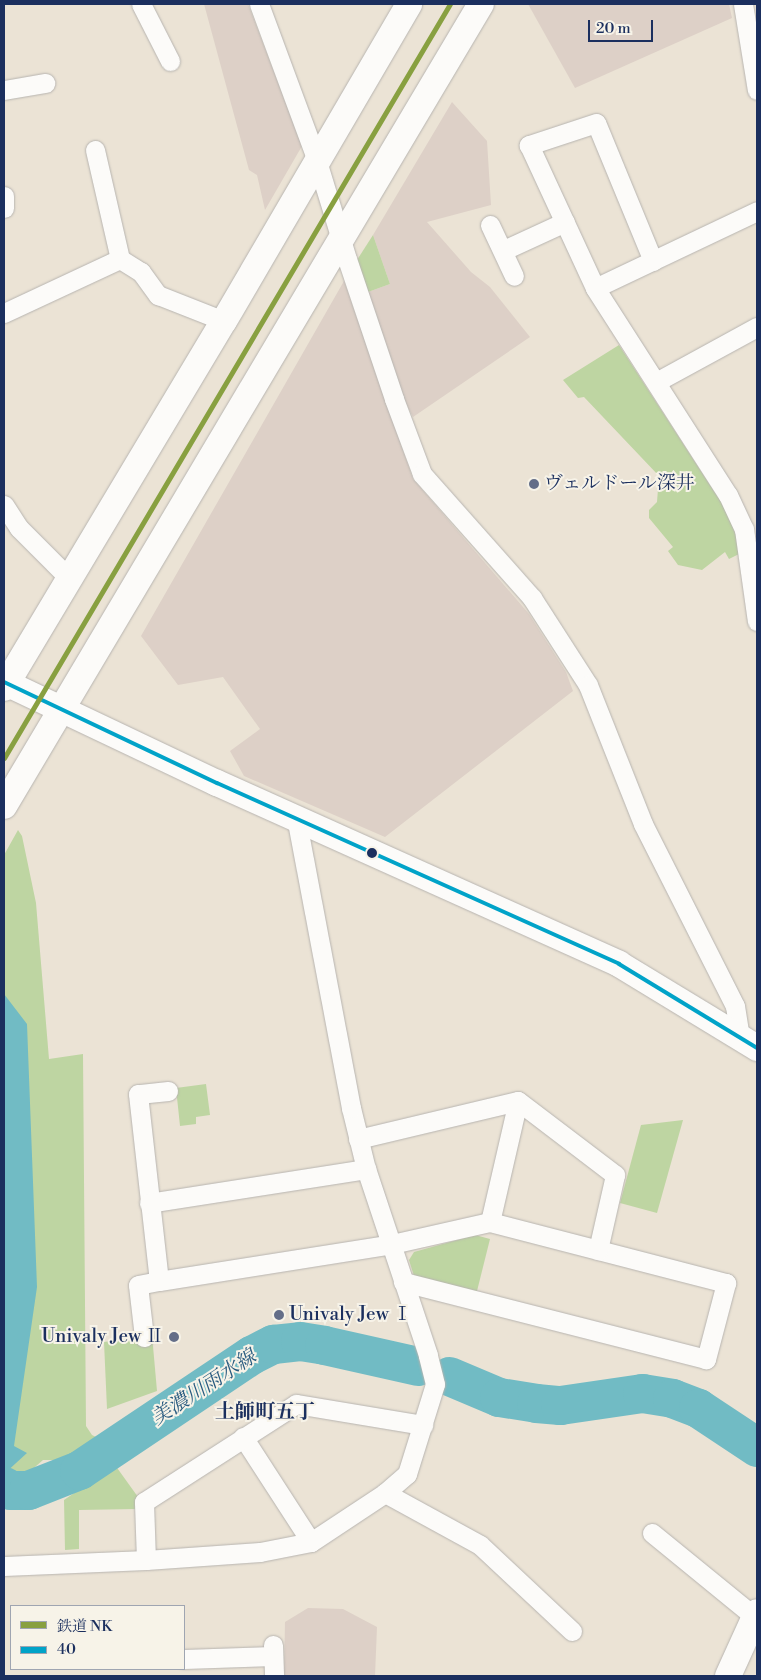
<!DOCTYPE html>
<html>
<head>
<meta charset="utf-8">
<style>
	body { margin:0 }
	#map { position:relative; width:761px; height:1680px; overflow:hidden; background:#ebe3d5; font-family:"Libre Bodoni","Noto Serif JP",serif }
	div>[style] { position:absolute }
	.industrial>* { inset:0; background:#ddd0c7 }
	.green>* { inset:0; background:#bed5a2 }
	.water>* { inset:0; background:#71bbc4 }
	.river>* { height:39px; margin:-19.5px; padding:0 19.5px; transform-origin:19.5px; border-radius:19.5px; background:#71bbc4 }
	.roads { filter:drop-shadow(0 0 1px #b7b4b0) drop-shadow(0 0 1px #b7b4b0) }
	.street>* { height:19px; margin:-9.5px; padding:0 9.5px; transform-origin:9.5px; border-radius:9.5px; background:#fcfbf9 }
	.secondary>* { height:26px; margin:-13px; padding:0 13px; transform-origin:13px; border-radius:13px; background:#fcfbf9 }
	.bus-1>* { height:4px; margin:-2px; padding:0 2px; transform-origin:2px; border-radius:2px; background:#01a3c8 }
	.rail-1>* { height:5px; margin:-2.5px; padding:0 2.5px; transform-origin:2.5px; border-radius:2.5px; background:#88a040 }
	.dots>* { width:14px; height:14px; translate:-50% -50%; box-sizing:border-box; border:2px solid #f7f3e8; border-radius:50% }
	span { translate:-50% -50%; white-space:nowrap; text-align:center; line-height:1.15; -webkit-text-stroke:4px #f7f3e8; paint-order:stroke }
	.poi-label { font-size:19px; color:#1b2f5e }
	.left { translate:0 -50%; text-align:left }
	.right { translate:-100% -50%; text-align:right }
	.water-label { font-size:20px; color:#275a7f; font-style:italic }
	.neighbourhood-label { font-size:20px; color:#1b2f5e; font-weight:700 }
	.frame { position:absolute; inset:0; border:5px solid #1b2f5e; pointer-events:none }
	.legend { position:absolute; left:10px; top:1605px; width:175px; height:65px; box-sizing:border-box; background:#f7f3e8; border:1px solid #9fa5b1; margin:0; padding:6px 9px; list-style:none; font-size:15px; color:#1b2f5e }
	.legend li { display:flex; align-items:center; gap:10px; height:25px }
	.legend b { width:25px; border:1px solid #9fa5b1 }
	.scale { position:absolute; left:588px; top:20px; width:65px; height:22px; box-sizing:border-box; border:2px solid #1b2f5e; border-top:0; padding-left:6px; font-size:15px; line-height:18px; white-space:nowrap; color:#1b2f5e; -webkit-text-stroke:4px #f7f3e8; paint-order:stroke }
</style>
</head>
<body>
<div id="map">
	<div class="industrial">
		<i style="clip-path:polygon(204px 4px,248px 4px,302px 146px,265px 210px,257px 175px,249px 170px)"></i>
		<i style="clip-path:polygon(528px 4px,729px 4px,732px 18px,575px 88px)"></i>
		<i style="clip-path:polygon(452px 102px,487px 141px,491px 205px,427px 222px,471px 272px,490px 287px,530px 337px,413px 417px,402px 396px,368px 292px,390px 284px,373px 235px)"></i>
		<i style="clip-path:polygon(344px 281px,413px 479px,529px 614px,566px 672px,573px 691px,385px 837px,244px 776px,230px 751px,260px 729px,223px 677px,178px 685px,141px 636px)"></i>
		<i style="clip-path:polygon(308px 1608px,343px 1609px,377px 1627px,375px 1676px,284px 1676px,285px 1622px)"></i>
	</div>
	<div class="green">
		<i style="clip-path:polygon(373px 235px,390px 284px,368px 292px,357px 260px)"></i>
		<i style="clip-path:polygon(619px 345px,734px 522px,739px 554px,729px 559px,725px 552px,702px 570px,678px 565px,668px 551px,673px 547px,649px 518px,649px 510px,657px 502px,659px 476px,584px 397px,578px 398px,563px 380px)"></i>
		<i style="clip-path:polygon(18px 830px,22px 836px,36px 903px,49px 1059px,83px 1054px,86px 1426px,92px 1435px,100px 1439px,59px 1460px,43px 1460px,4px 1494px,4px 855px)"></i>
		<i style="clip-path:polygon(206px 1084px,210px 1115px,196px 1117px,196px 1124px,180px 1126px,176px 1088px)"></i>
		<i style="clip-path:polygon(683px 1120px,657px 1213px,620px 1203px,641px 1125px)"></i>
		<i style="clip-path:polygon(475px 1235px,490px 1239px,476px 1295px,415px 1279px,409px 1260px,414px 1252px)"></i>
		<i style="clip-path:polygon(152px 1335px,157px 1391px,107px 1409px,104px 1342px)"></i>
		<i style="clip-path:polygon(115px 1465px,138px 1497px,135px 1499px,136px 1509px,79px 1510px,79px 1549px,65px 1550px,64px 1500px)"></i>
	</div>
	<div class="water">
		<i style="clip-path:polygon(4px 994px,27px 1024px,37px 1287px,14px 1446px,27px 1453px,4px 1474px)"></i>
	</div>
	<div class="river">
		<i style="left:449px;top:1376px;width:54px;rotate:22.8deg"></i>
		<i style="left:499px;top:1397px;width:37px;rotate:9deg"></i>
		<i style="left:536px;top:1403px;width:24px;rotate:5deg"></i>
		<i style="left:560px;top:1405px;width:83px;rotate:-8.3deg"></i>
		<i style="left:642px;top:1393px;width:30px;rotate:9deg"></i>
		<i style="left:672px;top:1398px;width:28px;rotate:21deg"></i>
		<i style="left:698px;top:1408px;width:71px;rotate:33.5deg"></i>
		<i style="left:4px;top:1486px;width:7px;rotate:34deg"></i>
		<i style="left:10px;top:1490px;width:18px"></i>
		<i style="left:28px;top:1490px;width:55px;rotate:-21.4deg"></i>
		<i style="left:79px;top:1470px;width:207px;rotate:-33.8deg"></i>
		<i style="left:251px;top:1355px;width:25px;rotate:-27deg"></i>
		<i style="left:273px;top:1344px;width:27px;rotate:-6deg"></i>
		<i style="left:300px;top:1341px;width:24px;rotate:9deg"></i>
		<i style="left:324px;top:1345px;width:96px;rotate:12.6deg"></i>
	</div>
	<div class="roads">
		<div class="street">
			<i style="left:141px;top:4px;width:64px;rotate:63deg"></i>
			<i style="left:259px;top:4px;width:167px;rotate:69.7deg"></i>
			<i style="left:317px;top:161px;width:102px;rotate:73deg"></i>
			<i style="left:347px;top:259px;width:148px;rotate:71.4deg"></i>
			<i style="left:394px;top:399px;width:80px;rotate:69.5deg"></i>
			<i style="left:422px;top:474px;width:166px;rotate:48.4deg"></i>
			<i style="left:532px;top:598px;width:103px;rotate:57.2deg"></i>
			<i style="left:588px;top:685px;width:149px;rotate:68.4deg"></i>
			<i style="left:643px;top:824px;width:204px;rotate:63.2deg"></i>
			<i style="left:735px;top:1006px;width:31px;rotate:81deg"></i>
			<i style="left:743px;top:4px;width:87px;rotate:80.8deg"></i>
			<i style="left:4px;top:90px;width:42px;rotate:-9.7deg"></i>
			<i style="left:95px;top:150px;width:112px;rotate:77.1deg"></i>
			<i style="left:120px;top:259px;width:25px;rotate:32deg"></i>
			<i style="left:141px;top:272px;width:29px;rotate:54deg"></i>
			<i style="left:158px;top:295px;width:71px;rotate:21.5deg"></i>
			<i style="left:4px;top:196px;width:12px;rotate:90deg"></i>
			<i style="left:490px;top:225px;width:56px;rotate:64.8deg"></i>
			<i style="left:504px;top:250px;width:67px;rotate:-24.7deg"></i>
			<i style="left:653px;top:261px;width:149px;rotate:-112.4deg"></i>
			<i style="left:596px;top:123px;width:71px;rotate:161.8deg"></i>
			<i style="left:529px;top:145px;width:157px;rotate:65.2deg"></i>
			<i style="left:595px;top:288px;width:246px;rotate:57.3deg"></i>
			<i style="left:728px;top:495px;width:38px;rotate:65deg"></i>
			<i style="left:744px;top:529px;width:93px;rotate:82deg"></i>
			<i style="left:595px;top:288px;width:179px;rotate:-25.4deg"></i>
			<i style="left:4px;top:313px;width:128px;rotate:-25deg"></i>
			<i style="left:656px;top:382px;width:115px;rotate:-28.6deg"></i>
			<i style="left:4px;top:505px;width:27px;rotate:57deg"></i>
			<i style="left:19px;top:528px;width:72px;rotate:45deg"></i>
			<i style="left:168px;top:1091px;width:30px;rotate:174deg"></i>
			<i style="left:138px;top:1094px;width:188px;rotate:83.6deg"></i>
			<i style="left:159px;top:1281px;width:236px;rotate:-9deg"></i>
			<i style="left:392px;top:1244px;width:100px;rotate:-12.7deg"></i>
			<i style="left:490px;top:1222px;width:244px;rotate:14.5deg"></i>
			<i style="left:726px;top:1283px;width:79px;rotate:104.7deg"></i>
			<i style="left:706px;top:1359px;width:313px;rotate:-165.7deg"></i>
			<i style="left:358px;top:1139px;width:164px;rotate:-13.4deg"></i>
			<i style="left:518px;top:1101px;width:122px;rotate:37.3deg"></i>
			<i style="left:615px;top:1175px;width:77px;rotate:102.8deg"></i>
			<i style="left:149px;top:1203px;width:220px;rotate:-8.9deg"></i>
			<i style="left:490px;top:1222px;width:124px;rotate:-77deg"></i>
			<i style="left:144px;top:1337px;width:52px;rotate:-96.6deg"></i>
			<i style="left:138px;top:1285px;width:21px;rotate:-11deg"></i>
			<i style="left:243px;top:1437px;width:125px;rotate:57.1deg"></i>
			<i style="left:385px;top:1493px;width:108px;rotate:28.7deg"></i>
			<i style="left:480px;top:1545px;width:126px;rotate:43.1deg"></i>
			<i style="left:652px;top:1533px;width:133px;rotate:39.2deg"></i>
			<i style="left:146px;top:1560px;width:58px;rotate:-92deg"></i>
			<i style="left:144px;top:1502px;width:181px;rotate:-32.8deg"></i>
			<i style="left:296px;top:1404px;width:129px;rotate:9.4deg"></i>
			<i style="left:4px;top:1566px;width:142px;rotate:-2.4deg"></i>
			<i style="left:146px;top:1560px;width:114px;rotate:-4deg"></i>
			<i style="left:260px;top:1552px;width:52px;rotate:-11.1deg"></i>
			<i style="left:311px;top:1542px;width:89px;rotate:-33.5deg"></i>
			<i style="left:385px;top:1493px;width:29px;rotate:-41deg"></i>
			<i style="left:407px;top:1474px;width:94px;rotate:-72.7deg"></i>
			<i style="left:435px;top:1384px;width:30px;rotate:-104deg"></i>
			<i style="left:428px;top:1355px;width:196px;rotate:-108.4deg"></i>
			<i style="left:366px;top:1169px;width:63px;rotate:-103.8deg"></i>
			<i style="left:351px;top:1108px;width:296px;rotate:-100.7deg"></i>
			<i style="left:273px;top:1645px;width:31px;rotate:88deg"></i>
			<i style="left:184px;top:1659px;width:89px;rotate:-1.9deg"></i>
		</div>
		<div class="secondary">
			<i style="left:4px;top:682px;width:236px;rotate:25.4deg"></i>
			<i style="left:217px;top:783px;width:441px;rotate:24.2deg"></i>
			<i style="left:619px;top:964px;width:162px;rotate:31.3deg"></i>
			<i style="left:4px;top:688px;width:428px;rotate:-59.1deg"></i>
			<i style="left:224px;top:321px;width:367px;rotate:-59.7deg"></i>
			<i style="left:4px;top:806px;width:933px;rotate:-59.26deg"></i>
			<i style="left:728px;top:1676px;width:70px;rotate:-65.6deg"></i>
		</div>
	</div>
	<div class="bus-1">
		<i style="left:4px;top:682px;width:236px;rotate:25.4deg"></i>
		<i style="left:217px;top:783px;width:441px;rotate:24.2deg"></i>
		<i style="left:619px;top:964px;width:162px;rotate:31.3deg"></i>
	</div>
	<div class="rail-1">
		<i style="left:4px;top:758px;width:876px;rotate:-59.4deg"></i>
	</div>
	<div class="dots">
		<i style="left:534px;top:484px;background:#646e88"></i>
		<i style="left:372px;top:853px;background:#1b2f5e"></i>
		<i style="left:279px;top:1315px;background:#646e88"></i>
		<i style="left:174px;top:1337px;background:#646e88"></i>
	</div>
	<div class="poi-label">
		<span class="left" style="left:544px;top:484px">ヴェルドール深井</span>
		<span class="left" style="left:289px;top:1315px">Univaly Jew Ⅰ</span>
		<span class="right" style="left:164px;top:1337px">Univaly Jew Ⅱ</span>
	</div>
	<div class="water-label">
		<span style="left:204px;top:1388px;rotate:-33deg">美濃川雨水線</span>
	</div>
	<div class="neighbourhood-label">
		<span style="left:265px;top:1412px">土師町五丁</span>
	</div>
	<div class="frame"></div>
	<ul class="legend">
	<li><b style="height:6px;background:#88a040"></b>鉄道 NK</li>
	<li><b style="height:6px;background:#01a3c8"></b>40</li>
	</ul>
	<div class="scale">20 m</div>
</div>
</body>
</html>
